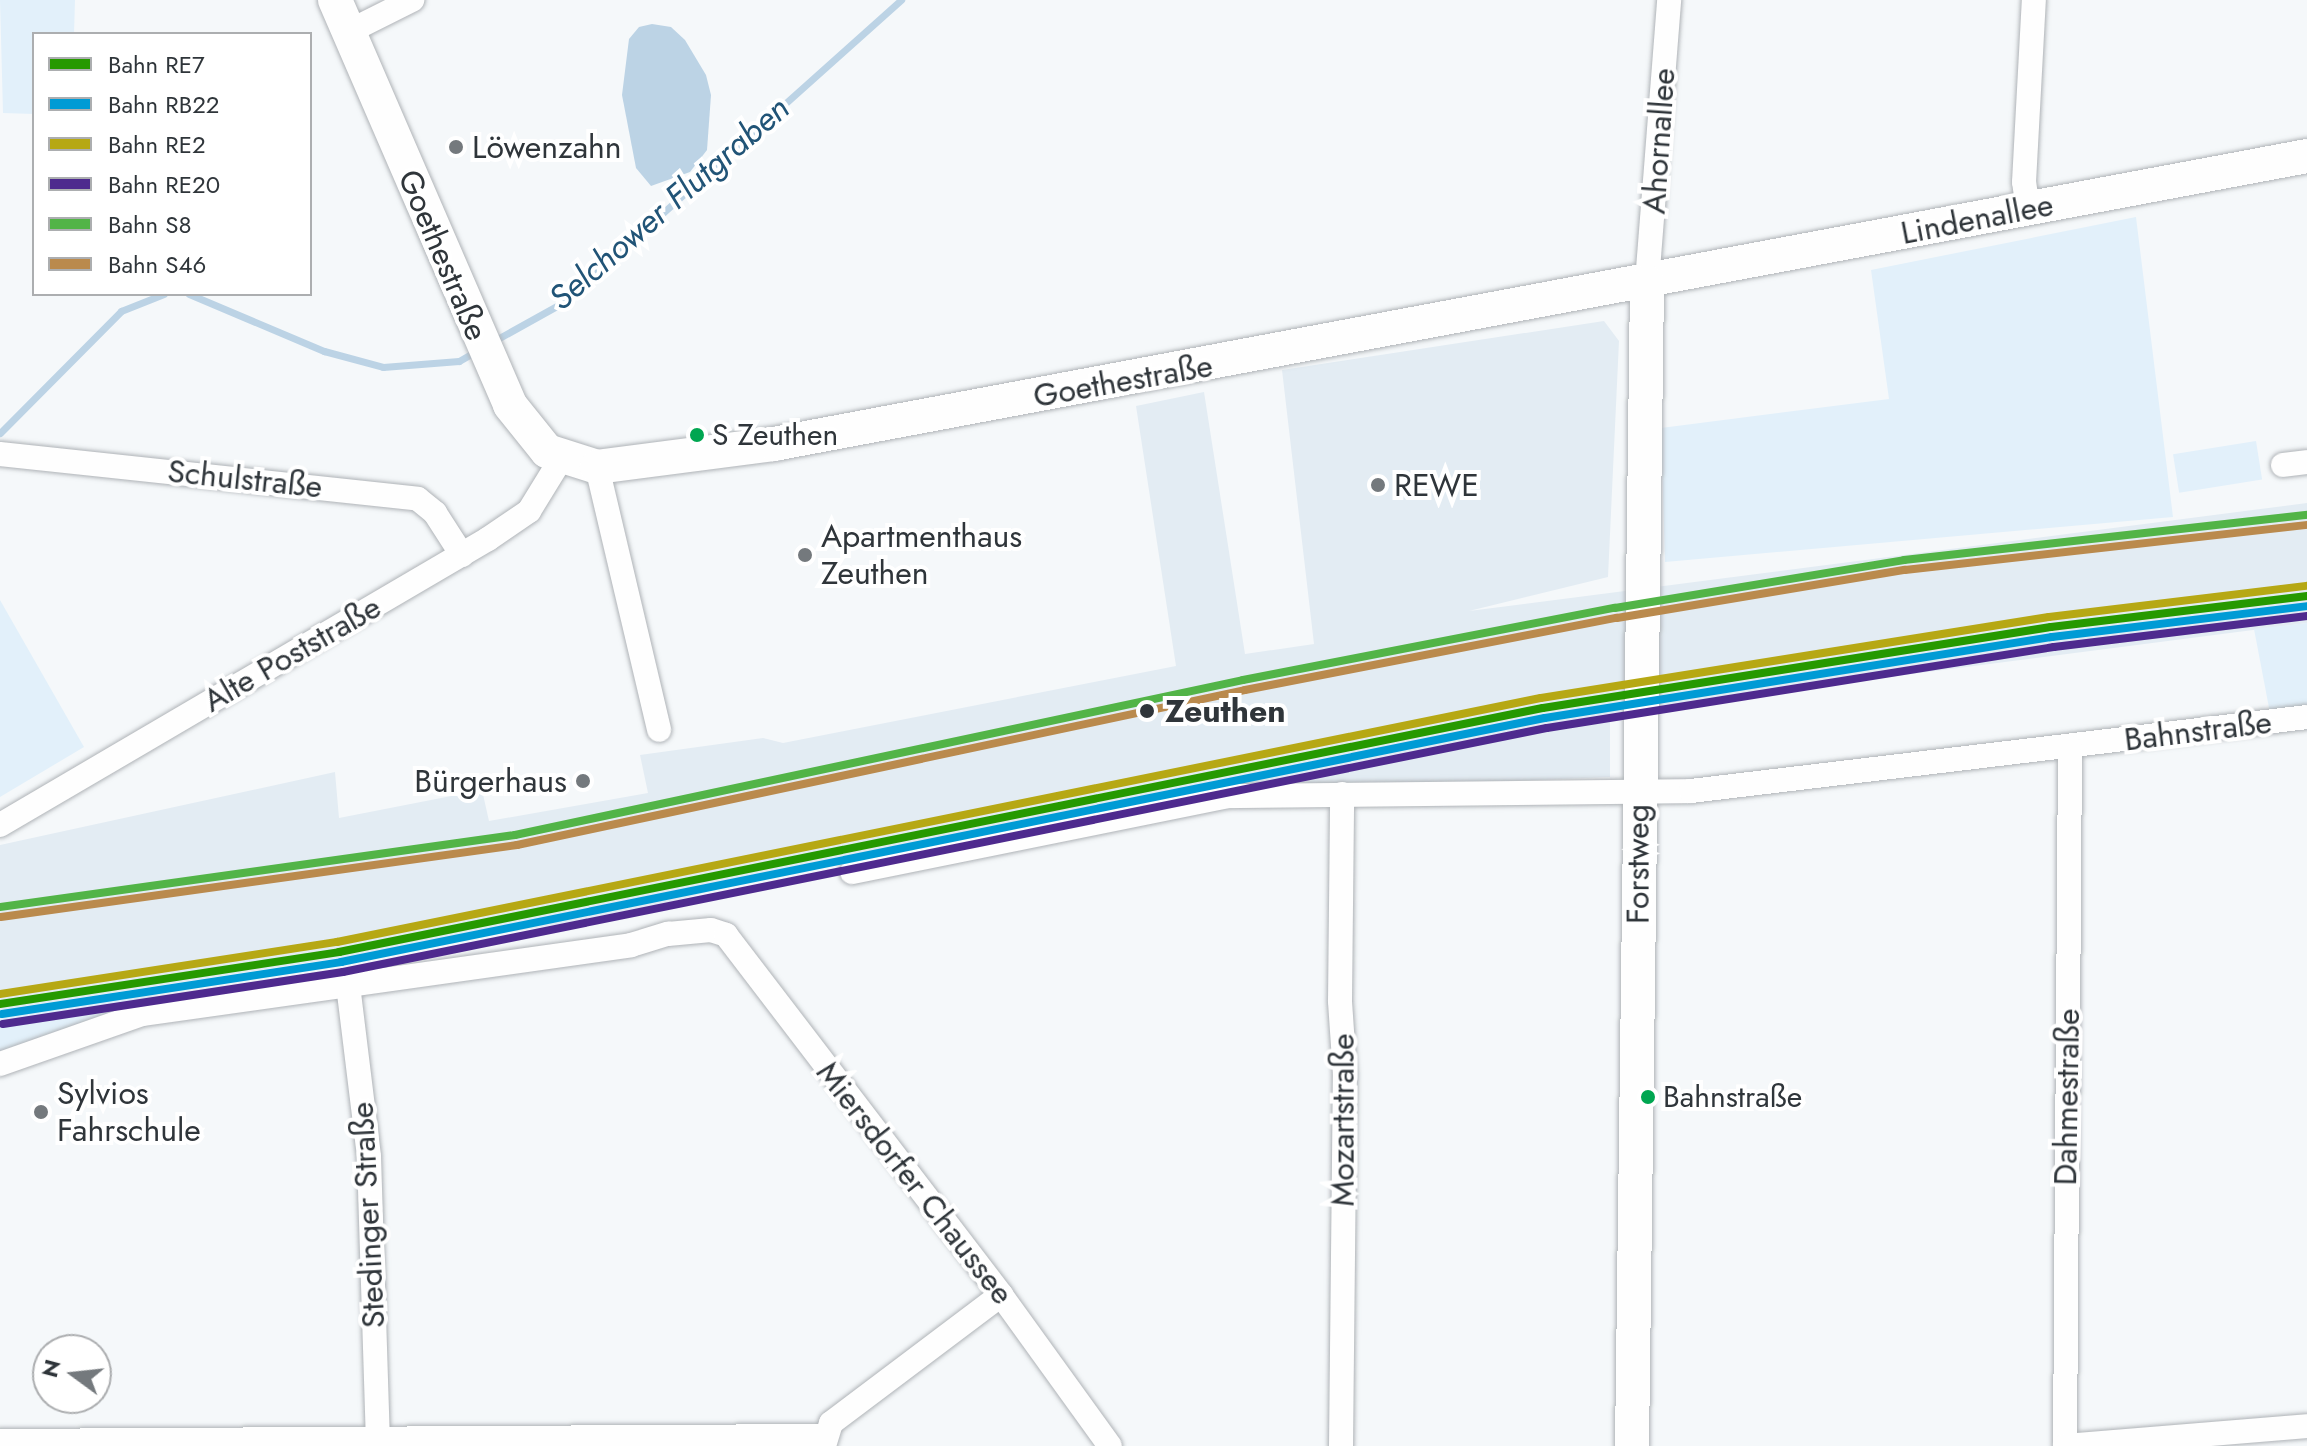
<!DOCTYPE html>
<html>
<head>
<meta charset="utf-8">
<style>
	body { margin:0 }
	#map { position:relative; width:2307px; height:1446px; overflow:hidden; background:#f5f8fa; font-family:Jost,sans-serif }
	div>[style] { position:absolute }
	.built>* { inset:0; background:#e3ecf3 }
	.green>* { inset:0; background:#e2f0fa; transform-origin:0 0 }
	.water>* { inset:0; background:#bcd3e5 }
	.stream>* { height:7px; margin:-3.5px; padding:0 3.5px; transform-origin:3.5px; border-radius:3.5px; background:#bcd3e5 }
	.roads { filter:drop-shadow(0 0 2px #afb3b7) drop-shadow(0 0 2px #afb3b7) }
	.minor>* { height:24px; margin:-12px; padding:0 12px; transform-origin:12px; border-radius:12px; background:#fefefe }
	.secondary>* { height:34px; margin:-17px; padding:0 17px; transform-origin:17px; border-radius:17px; background:#fefefe }
	.rail-1>* { height:8px; margin:-4px; padding:0 4px; transform-origin:4px; border-radius:4px; background:#269900 }
	.rail-2>* { height:8px; margin:-4px; padding:0 4px; transform-origin:4px; border-radius:4px; background:#009bd5 }
	.rail-3>* { height:8px; margin:-4px; padding:0 4px; transform-origin:4px; border-radius:4px; background:#b6a814 }
	.rail-4>* { height:8px; margin:-4px; padding:0 4px; transform-origin:4px; border-radius:4px; background:#4e2a8e }
	.rail-5>* { height:8px; margin:-4px; padding:0 4px; transform-origin:4px; border-radius:4px; background:#52b447 }
	.rail-6>* { height:8px; margin:-4px; padding:0 4px; transform-origin:4px; border-radius:4px; background:#ba8a4d }
	.dots>* { width:22px; height:22px; translate:-50% -50%; box-sizing:border-box; border:4px solid #fff; border-radius:50% }
	span { translate:-50% -50%; white-space:nowrap; text-align:center; line-height:1.15; -webkit-text-stroke:8px #fff; paint-order:stroke }
	.bus-label { font-size:30px; color:#2f353a }
	.left { translate:0 -50%; text-align:left }
	.street-label { font-size:32px; color:#2f353a }
	.poi-label { font-size:32px; color:#2f353a }
	.right { translate:-100% -50%; text-align:right }
	.stop-label { font-size:32px; color:#2f353a; font-weight:700 }
	.water-label { font-size:34px; color:#215477; font-style:italic }
	.legend { position:absolute; left:32px; top:32px; width:280px; height:264px; box-sizing:border-box; background:#fff; border:2px solid #acaeb0; margin:0; padding:10px 14px; list-style:none; font-size:24px; color:#2f353a }
	.legend li { display:flex; align-items:center; gap:16px; height:40px }
	.legend b { width:40px; border:2px solid #acaeb0 }
	.north { position:absolute; left:32px; top:1334px; width:80px; height:80px; box-sizing:border-box; background:#fff; border:2px solid #acaeb0; border-radius:50%; rotate:285deg; font-size:22px; font-weight:700; line-height:32px; text-align:center; color:#2f353a }
	.north::after { content:''; display:block; margin:auto; width:28px; height:36px; background:#74797d; clip-path:polygon(50% 0,100% 100%,50% 72%,0 100%) }
</style>
</head>
<body>
<div id="map">
	<div class="built">
		<i style="clip-path:polygon(1604px 321px,1619px 341px,1608px 577px,1469px 611px,2307px 503px,2307px 623px,1741px 696px,1610px 720px,1610px 777px,1208px 793px,745px 881px,633px 913px,0 1010px,0 845px,335px 772px,339px 818px,482px 790px,489px 821px,648px 793px,640px 755px,763px 738px,783px 743px,1176px 666px,1136px 406px,1204px 392px,1245px 654px,1314px 644px,1282px 370px)"></i>
	</div>
	<div class="green">
		<i style="clip-path:polygon(0 0,75px 0,74px 34px,34px 34px,34px 114px,3px 113px)"></i>
		<i style="clip-path:polygon(2136px 217px,2173px 517px,1665px 562px,1661px 428px,1889px 399px,1871px 270px)"></i>
		<i style="left:2256px;top:441px;width:39px;height:84px;rotate:81deg"></i>
		<i style="clip-path:polygon(0 600px,84px 747px,0 797px)"></i>
		<i style="clip-path:polygon(2307px 623px,2307px 708px,2270px 713px,2254px 629px)"></i>
		<i style="clip-path:polygon(174px 986px,140px 1003px,0 1053px,0 1010px)"></i>
	</div>
	<div class="water">
		<i style="clip-path:polygon(652px 24px,671px 27px,685px 40px,706px 75px,711px 95px,707px 150px,690px 172px,651px 186px,636px 168px,622px 95px,629px 39px,639px 27px)"></i>
	</div>
	<div class="stream">
		<i style="left:189px;top:294px;width:147px;rotate:22.9deg"></i>
		<i style="left:324px;top:351px;width:61px;rotate:15.2deg"></i>
		<i style="left:383px;top:367px;width:76px;rotate:-4.5deg"></i>
		<i style="left:459px;top:361px;width:22px;rotate:-30deg"></i>
		<i style="left:492px;top:342px;width:80px;rotate:-29.1deg"></i>
		<i style="left:562px;top:303px;width:455px;rotate:-41.8deg"></i>
		<i style="left:0;top:433px;width:172px;rotate:-45.2deg"></i>
		<i style="left:121px;top:311px;width:46px;rotate:-21.6deg"></i>
	</div>
	<div class="roads">
		<div class="minor">
			<i style="left:348px;top:32px;width:72px;rotate:-26.6deg"></i>
			<i style="left:2028px;top:210px;width:28px;rotate:-98deg"></i>
			<i style="left:2024px;top:182px;width:182px;rotate:-86.9deg"></i>
			<i style="left:1647px;top:282px;width:283px;rotate:-85.5deg"></i>
			<i style="left:0;top:454px;width:420px;rotate:6.1deg"></i>
			<i style="left:418px;top:499px;width:22px;rotate:39deg"></i>
			<i style="left:435px;top:513px;width:50px;rotate:57.3deg"></i>
			<i style="left:2283px;top:465px;width:24px;rotate:-7deg"></i>
			<i style="left:597px;top:467px;width:270px;rotate:76.7deg"></i>
			<i style="left:0;top:825px;width:566px;rotate:-30.37deg"></i>
			<i style="left:488px;top:539px;width:50px;rotate:-34.3deg"></i>
			<i style="left:529px;top:511px;width:61px;rotate:-58.4deg"></i>
			<i style="left:852px;top:872px;width:386px;rotate:-11.4deg"></i>
			<i style="left:1230px;top:796px;width:461px;rotate:-0.6deg"></i>
			<i style="left:1691px;top:791px;width:620px;rotate:-6.85deg"></i>
			<i style="left:348px;top:985px;width:173px;rotate:83deg"></i>
			<i style="left:369px;top:1157px;width:289px;rotate:88.2deg"></i>
			<i style="left:0;top:1064px;width:151px;rotate:-19.4deg"></i>
			<i style="left:142px;top:1014px;width:494px;rotate:-8deg"></i>
			<i style="left:631px;top:945px;width:39px;rotate:-17deg"></i>
			<i style="left:668px;top:934px;width:43px;rotate:-5.3deg"></i>
			<i style="left:711px;top:930px;width:16px;rotate:18deg"></i>
			<i style="left:726px;top:935px;width:453px;rotate:52.6deg"></i>
			<i style="left:1001px;top:1295px;width:186px;rotate:54.2deg"></i>
			<i style="left:0;top:1441px;width:824px;rotate:-0.35deg"></i>
			<i style="left:824px;top:1446px;width:24px;rotate:-73deg"></i>
			<i style="left:831px;top:1423px;width:213px;rotate:-37deg"></i>
			<i style="left:1341px;top:1446px;width:371px;rotate:-89.4deg"></i>
			<i style="left:1345px;top:1075px;width:74px;rotate:-93.9deg"></i>
			<i style="left:1340px;top:1001px;width:207px;rotate:-89.4deg"></i>
			<i style="left:2065px;top:1446px;width:698px;rotate:-89.59deg"></i>
			<i style="left:2065px;top:1446px;width:243px;rotate:-4.7deg"></i>
		</div>
		<div class="secondary">
			<i style="left:335px;top:0;width:441px;rotate:66.6deg"></i>
			<i style="left:510px;top:405px;width:59px;rotate:51.2deg"></i>
			<i style="left:547px;top:451px;width:52px;rotate:17.7deg"></i>
			<i style="left:597px;top:467px;width:178px;rotate:-7.4deg"></i>
			<i style="left:774px;top:444px;width:1560px;rotate:-10.64deg"></i>
			<i style="left:1632px;top:1446px;width:1164px;rotate:-89.26deg"></i>
		</div>
	</div>
	<div class="rail-1">
		<i style="left:0;top:1004px;width:343px;rotate:-8.7deg"></i>
		<i style="left:339px;top:952px;width:1228px;rotate:-11.46deg"></i>
		<i style="left:1543px;top:708px;width:514px;rotate:-9.06deg"></i>
		<i style="left:2051px;top:627px;width:258px;rotate:-6.9deg"></i>
	</div>
	<div class="rail-2">
		<i style="left:2px;top:1014px;width:343px;rotate:-8.7deg"></i>
		<i style="left:341px;top:962px;width:1228px;rotate:-11.46deg"></i>
		<i style="left:1545px;top:718px;width:513px;rotate:-9.08deg"></i>
		<i style="left:2052px;top:637px;width:257px;rotate:-6.9deg"></i>
	</div>
	<div class="rail-3">
		<i style="left:0;top:994px;width:341px;rotate:-8.8deg"></i>
		<i style="left:337px;top:942px;width:1228px;rotate:-11.46deg"></i>
		<i style="left:1541px;top:698px;width:514px;rotate:-9.06deg"></i>
		<i style="left:2049px;top:617px;width:259px;rotate:-6.9deg"></i>
	</div>
	<div class="rail-4">
		<i style="left:3px;top:1024px;width:344px;rotate:-8.7deg"></i>
		<i style="left:343px;top:972px;width:1228px;rotate:-11.46deg"></i>
		<i style="left:1547px;top:728px;width:513px;rotate:-9.08deg"></i>
		<i style="left:2054px;top:647px;width:255px;rotate:-7deg"></i>
	</div>
	<div class="rail-5">
		<i style="left:0;top:907px;width:520px;rotate:-7.96deg"></i>
		<i style="left:515px;top:835px;width:744px;rotate:-12.02deg"></i>
		<i style="left:1243px;top:680px;width:379px;rotate:-11deg"></i>
		<i style="left:1615px;top:608px;width:293px;rotate:-9.4deg"></i>
		<i style="left:1904px;top:560px;width:406px;rotate:-6.4deg"></i>
	</div>
	<div class="rail-6">
		<i style="left:1px;top:917px;width:521px;rotate:-7.94deg"></i>
		<i style="left:517px;top:845px;width:744px;rotate:-12.02deg"></i>
		<i style="left:1245px;top:690px;width:379px;rotate:-11deg"></i>
		<i style="left:1617px;top:618px;width:292px;rotate:-9.5deg"></i>
		<i style="left:1905px;top:570px;width:405px;rotate:-6.4deg"></i>
	</div>
	<div class="dots">
		<i style="left:456px;top:147px;background:#74797d"></i>
		<i style="left:697px;top:435px;background:#00a651"></i>
		<i style="left:1378px;top:485px;background:#74797d"></i>
		<i style="left:805px;top:555px;background:#74797d"></i>
		<i style="left:1147px;top:711px;background:#2f353a"></i>
		<i style="left:583px;top:781px;background:#74797d"></i>
		<i style="left:1648px;top:1097px;background:#00a651"></i>
		<i style="left:41px;top:1112px;background:#74797d"></i>
	</div>
	<div class="bus-label">
		<span class="left" style="left:712px;top:435px">S Zeuthen</span>
		<span class="left" style="left:1663px;top:1097px">Bahnstraße</span>
	</div>
	<div class="street-label">
		<span style="left:1659px;top:141px;rotate:-86deg">Ahornallee</span>
		<span style="left:1977px;top:219px;rotate:-11deg">Lindenallee</span>
		<span style="left:443px;top:255px;rotate:67deg">Goethestraße</span>
		<span style="left:1123px;top:381px;rotate:-10deg">Goethestraße</span>
		<span style="left:245px;top:479px;rotate:6deg">Schulstraße</span>
		<span style="left:292px;top:654px;rotate:-30deg">Alte Poststraße</span>
		<span style="left:2198px;top:731px;rotate:-7deg">Bahnstraße</span>
		<span style="left:1638px;top:864px;rotate:-90deg">Forstweg</span>
		<span style="left:2067px;top:1097px;rotate:-89deg">Dahmestraße</span>
		<span style="left:1343px;top:1120px;rotate:-90deg">Mozartstraße</span>
		<span style="left:915px;top:1183px;rotate:52deg">Miersdorfer Chaussee</span>
		<span style="left:368px;top:1215px;rotate:-93deg">Stedinger Straße</span>
	</div>
	<div class="poi-label">
		<span class="left" style="left:472px;top:147px">Löwenzahn</span>
		<span class="left" style="left:1394px;top:485px">REWE</span>
		<span class="left" style="left:821px;top:555px">Apartmenthaus<br>Zeuthen</span>
		<span class="right" style="left:567px;top:781px">Bürgerhaus</span>
		<span class="left" style="left:57px;top:1112px">Sylvios<br>Fahrschule</span>
	</div>
	<div class="stop-label">
		<span class="left" style="left:1165px;top:711px">Zeuthen</span>
	</div>
	<div class="water-label">
		<span style="left:669px;top:203px;rotate:-41deg">Selchower Flutgraben</span>
	</div>
	<ul class="legend">
	<li><b style="height:10px;background:#269900"></b>Bahn RE7</li>
	<li><b style="height:10px;background:#009bd5"></b>Bahn RB22</li>
	<li><b style="height:10px;background:#b6a814"></b>Bahn RE2</li>
	<li><b style="height:10px;background:#4e2a8e"></b>Bahn RE20</li>
	<li><b style="height:10px;background:#52b447"></b>Bahn S8</li>
	<li><b style="height:10px;background:#ba8a4d"></b>Bahn S46</li>
	</ul>
	<div class="north">N</div>
</div>
</body>
</html>
